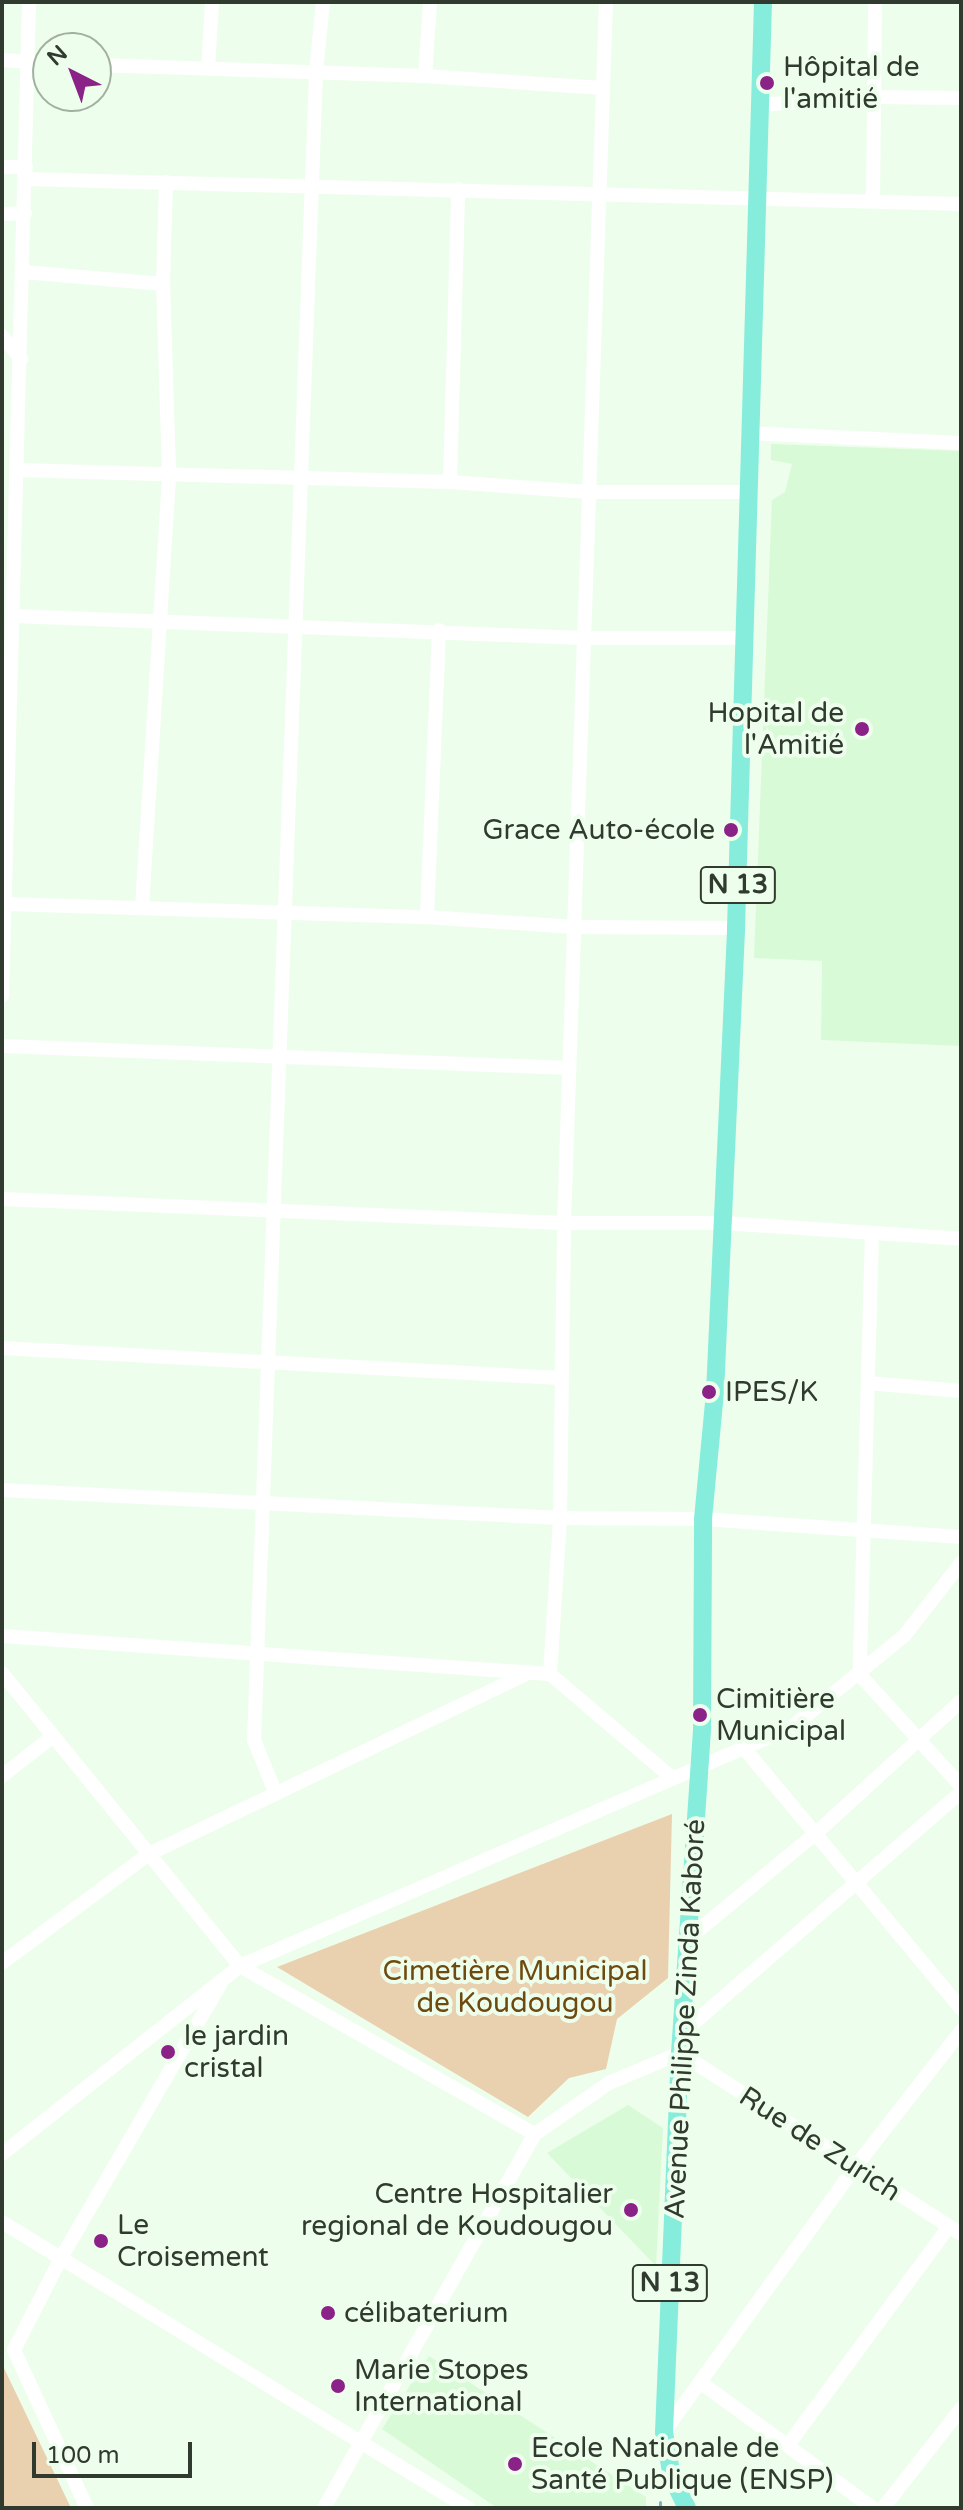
<!DOCTYPE html>
<html>
<head>
<meta charset="utf-8">
<style>
	body { margin:0 }
	#map { position:relative; width:963px; height:2510px; overflow:hidden; background:#eefeec; font-family:"Varela Round",sans-serif }
	div>[style] { position:absolute }
	.built>* { inset:0; background:#d9fad7 }
	.green>* { inset:0; background:#e9d0af }
	.stream>* { height:3px; margin:-1.5px; padding:0 1.5px; transform-origin:1.5px; border-radius:1.5px; background:#80b2bd }
	.minor>* { height:14px; margin:-7px; padding:0 7px; transform-origin:7px; border-radius:7px; background:#fff }
	.major>* { height:18px; margin:-9px; padding:0 9px; transform-origin:9px; border-radius:9px; background:#86eddc }
	.dots>* { width:22px; height:22px; translate:-50% -50%; box-sizing:border-box; border:4px solid #eefeec; border-radius:50% }
	span { translate:-50% -50%; white-space:nowrap; text-align:center; line-height:1.15; -webkit-text-stroke:8px #eefeec; paint-order:stroke }
	.shield-label span { padding:2px 6px; background:#eefeec; border:2px solid; border-radius:6px; -webkit-text-stroke-width:0 }
	.shield-label { font-size:26px; color:#303a2f; font-weight:700 }
	.poi-label { font-size:28px; color:#303a2f }
	.left { translate:0 -50%; text-align:left }
	.right { translate:-100% -50%; text-align:right }
	.park-label { font-size:28px; color:#6e4a10 }
	.street-label { font-size:28px; color:#303a2f }
	.frame { position:absolute; inset:0; border:4px solid #303a2f; pointer-events:none }
	.north { position:absolute; left:32px; top:32px; width:80px; height:80px; box-sizing:border-box; background:#eefeec; border:2px solid #a2b0a0; border-radius:50%; rotate:318deg; font-size:22px; font-weight:700; line-height:32px; text-align:center; color:#303a2f }
	.north::after { content:''; display:block; margin:auto; width:28px; height:36px; background:#8a2288; clip-path:polygon(50% 0,100% 100%,50% 72%,0 100%) }
	.scale { position:absolute; left:32px; top:2442px; width:160px; height:36px; box-sizing:border-box; border:4px solid #303a2f; border-top:0; padding-left:10px; font-size:24px; line-height:28px; white-space:nowrap; color:#303a2f; -webkit-text-stroke:6px #eefeec; paint-order:stroke }
</style>
</head>
<body>
<div id="map">
	<div class="built">
		<i style="clip-path:polygon(771px 444px,961px 451px,961px 1046px,821px 1040px,822px 961px,754px 958px,772px 500px,785px 492px,792px 464px,771px 460px)"></i>
		<i style="clip-path:polygon(628px 2105px,663px 2128px,656px 2266px,547px 2153px)"></i>
		<i style="clip-path:polygon(429px 2356px,646px 2497px,646px 2508px,497px 2508px,382px 2429px)"></i>
	</div>
	<div class="green">
		<i style="clip-path:polygon(672px 1814px,668px 1978px,617px 2019px,606px 2069px,569px 2078px,528px 2117px,277px 1967px)"></i>
		<i style="clip-path:polygon(2px 2364px,71px 2508px,2px 2508px)"></i>
	</div>
	<div class="stream">
		<i style="left:660px;top:2508px;width:6px;rotate:-90deg"></i>
	</div>
	<div class="minor">
		<i style="left:2px;top:60px;width:46px;rotate:3.7deg"></i>
		<i style="left:96px;top:65px;width:329px;rotate:1.9deg"></i>
		<i style="left:425px;top:76px;width:178px;rotate:3.9deg"></i>
		<i style="left:208px;top:68px;width:66px;rotate:-86.5deg"></i>
		<i style="left:425px;top:76px;width:74px;rotate:-86.1deg"></i>
		<i style="left:759px;top:105px;width:115px;rotate:-4deg"></i>
		<i style="left:874px;top:97px;width:87px;rotate:0.7deg"></i>
		<i style="left:2px;top:167px;width:24px"></i>
		<i style="left:26px;top:179px;width:935px;rotate:1.53deg"></i>
		<i style="left:873px;top:200px;width:198px;rotate:-89.4deg"></i>
		<i style="left:2px;top:214px;width:23px;rotate:-2deg"></i>
		<i style="left:23px;top:272px;width:141px;rotate:4.9deg"></i>
		<i style="left:2px;top:336px;width:30px;rotate:50deg"></i>
		<i style="left:748px;top:433px;width:213px;rotate:2.7deg"></i>
		<i style="left:17px;top:470px;width:433px;rotate:1.6deg"></i>
		<i style="left:450px;top:482px;width:139px;rotate:4.1deg"></i>
		<i style="left:589px;top:492px;width:158px"></i>
		<i style="left:450px;top:482px;width:293px;rotate:-88.4deg"></i>
		<i style="left:13px;top:616px;width:571px;rotate:2.21deg"></i>
		<i style="left:584px;top:638px;width:160px"></i>
		<i style="left:7px;top:904px;width:420px;rotate:1.8deg"></i>
		<i style="left:427px;top:917px;width:148px;rotate:3.9deg"></i>
		<i style="left:575px;top:927px;width:161px;rotate:0.4deg"></i>
		<i style="left:142px;top:907px;width:436px;rotate:-86.4deg"></i>
		<i style="left:169px;top:472px;width:188px;rotate:-91.8deg"></i>
		<i style="left:163px;top:284px;width:102px;rotate:-88.3deg"></i>
		<i style="left:427px;top:917px;width:287px;rotate:-87.6deg"></i>
		<i style="left:2px;top:996px;width:994px;rotate:-88.44deg"></i>
		<i style="left:2px;top:1046px;width:568px;rotate:2.22deg"></i>
		<i style="left:2px;top:1199px;width:563px;rotate:2.45deg"></i>
		<i style="left:564px;top:1223px;width:159px"></i>
		<i style="left:723px;top:1223px;width:239px;rotate:3.8deg"></i>
		<i style="left:872px;top:1233px;width:442px;rotate:91.6deg"></i>
		<i style="left:860px;top:1675px;width:150px;rotate:47.7deg"></i>
		<i style="left:2px;top:1348px;width:559px;rotate:3.08deg"></i>
		<i style="left:868px;top:1383px;width:93px;rotate:4.9deg"></i>
		<i style="left:2px;top:1490px;width:559px;rotate:2.87deg"></i>
		<i style="left:560px;top:1518px;width:143px;rotate:0.4deg"></i>
		<i style="left:703px;top:1519px;width:259px;rotate:4deg"></i>
		<i style="left:2px;top:1636px;width:549px;rotate:3.97deg"></i>
		<i style="left:550px;top:1674px;width:160px;rotate:40.4deg"></i>
		<i style="left:2px;top:1673px;width:377px;rotate:50.9deg"></i>
		<i style="left:240px;top:1966px;width:339px;rotate:29.7deg"></i>
		<i style="left:550px;top:1674px;width:156px;rotate:-86.3deg"></i>
		<i style="left:560px;top:1518px;width:295px;rotate:-89.2deg"></i>
		<i style="left:564px;top:1223px;width:1222px;rotate:-88.03deg"></i>
		<i style="left:743px;top:1747px;width:341px;rotate:50.2deg"></i>
		<i style="left:2px;top:1776px;width:65px;rotate:-38.1deg"></i>
		<i style="left:276px;top:1794px;width:58px;rotate:-112.2deg"></i>
		<i style="left:254px;top:1740px;width:1669px;rotate:-87.87deg"></i>
		<i style="left:316px;top:72px;width:70px;rotate:-84.3deg"></i>
		<i style="left:688px;top:1939px;width:165px;rotate:-39.6deg"></i>
		<i style="left:815px;top:1834px;width:197px;rotate:-42.3deg"></i>
		<i style="left:2px;top:1963px;width:183px;rotate:-36.6deg"></i>
		<i style="left:149px;top:1854px;width:421px;rotate:-25.5deg"></i>
		<i style="left:681px;top:2034px;width:370px;rotate:-40.8deg"></i>
		<i style="left:2px;top:2154px;width:303px;rotate:-38.3deg"></i>
		<i style="left:240px;top:1966px;width:602px;rotate:-23.41deg"></i>
		<i style="left:792px;top:1727px;width:144px;rotate:-39.1deg"></i>
		<i style="left:904px;top:1636px;width:93px;rotate:-52deg"></i>
		<i style="left:2px;top:2222px;width:547px;rotate:31.54deg"></i>
		<i style="left:700px;top:2382px;width:214px;rotate:36.1deg"></i>
		<i style="left:664px;top:2432px;width:328px;rotate:-54.2deg"></i>
		<i style="left:856px;top:2166px;width:171px;rotate:-52.1deg"></i>
		<i style="left:788px;top:2445px;width:270px;rotate:-53.6deg"></i>
		<i style="left:87px;top:2508px;width:174px;rotate:-114.8deg"></i>
		<i style="left:14px;top:2350px;width:103px;rotate:-62.9deg"></i>
		<i style="left:61px;top:2258px;width:318px;rotate:-59.8deg"></i>
		<i style="left:324px;top:2508px;width:429px;rotate:-60.6deg"></i>
		<i style="left:535px;top:2134px;width:90px;rotate:-34.6deg"></i>
		<i style="left:609px;top:2083px;width:77px;rotate:-22.9deg"></i>
		<i style="left:680px;top:2053px;width:334px;rotate:32.8deg"></i>
		<i style="left:883px;top:2508px;width:126px;rotate:-51.8deg"></i>
	</div>
	<div class="major">
		<i style="left:687px;top:2508px;width:34px;rotate:-116deg"></i>
		<i style="left:672px;top:2477px;width:46px;rotate:-100.1deg"></i>
		<i style="left:664px;top:2432px;width:379px;rotate:-87.6deg"></i>
		<i style="left:680px;top:2053px;width:325px;rotate:-86.1deg"></i>
		<i style="left:702px;top:1729px;width:210px;rotate:-89.7deg"></i>
		<i style="left:703px;top:1519px;width:127px;rotate:-84.6deg"></i>
		<i style="left:715px;top:1393px;width:465px;rotate:-87.4deg"></i>
		<i style="left:736px;top:928px;width:926px;rotate:-88.33deg"></i>
	</div>
	<div class="dots">
		<i style="left:767px;top:83px;background:#8a2288"></i>
		<i style="left:862px;top:729px;background:#8a2288"></i>
		<i style="left:731px;top:830px;background:#8a2288"></i>
		<i style="left:709px;top:1392px;background:#8a2288"></i>
		<i style="left:700px;top:1715px;background:#8a2288"></i>
		<i style="left:168px;top:2052px;background:#8a2288"></i>
		<i style="left:631px;top:2210px;background:#8a2288"></i>
		<i style="left:101px;top:2241px;background:#8a2288"></i>
		<i style="left:328px;top:2313px;background:#8a2288"></i>
		<i style="left:338px;top:2386px;background:#8a2288"></i>
		<i style="left:515px;top:2464px;background:#8a2288"></i>
	</div>
	<div class="shield-label">
		<span style="left:738px;top:885px">N 13</span>
		<span style="left:670px;top:2283px">N 13</span>
	</div>
	<div class="poi-label">
		<span class="left" style="left:783px;top:83px">Hôpital de<br>l'amitié</span>
		<span class="right" style="left:844px;top:729px">Hopital de<br>l'Amitié</span>
		<span class="right" style="left:715px;top:830px">Grace Auto-école</span>
		<span class="left" style="left:725px;top:1392px">IPES/K</span>
		<span class="left" style="left:716px;top:1715px">Cimitière<br>Municipal</span>
		<span class="left" style="left:184px;top:2052px">le jardin<br>cristal</span>
		<span class="right" style="left:613px;top:2210px">Centre Hospitalier<br>regional de Koudougou</span>
		<span class="left" style="left:117px;top:2241px">Le<br>Croisement</span>
		<span class="left" style="left:344px;top:2313px">célibaterium</span>
		<span class="left" style="left:354px;top:2386px">Marie Stopes<br>International</span>
		<span class="left" style="left:531px;top:2464px">Ecole Nationale de<br>Santé Publique (ENSP)</span>
	</div>
	<div class="park-label">
		<span style="left:515px;top:1987px">Cimetière Municipal<br>de Koudougou</span>
	</div>
	<div class="street-label">
		<span style="left:685px;top:2019px;rotate:-87deg">Avenue Philippe Zinda Kaboré</span>
		<span style="left:820px;top:2144px;rotate:33deg">Rue de Zurich</span>
	</div>
	<div class="frame"></div>
	<div class="north">N</div>
	<div class="scale">100 m</div>
</div>
</body>
</html>
